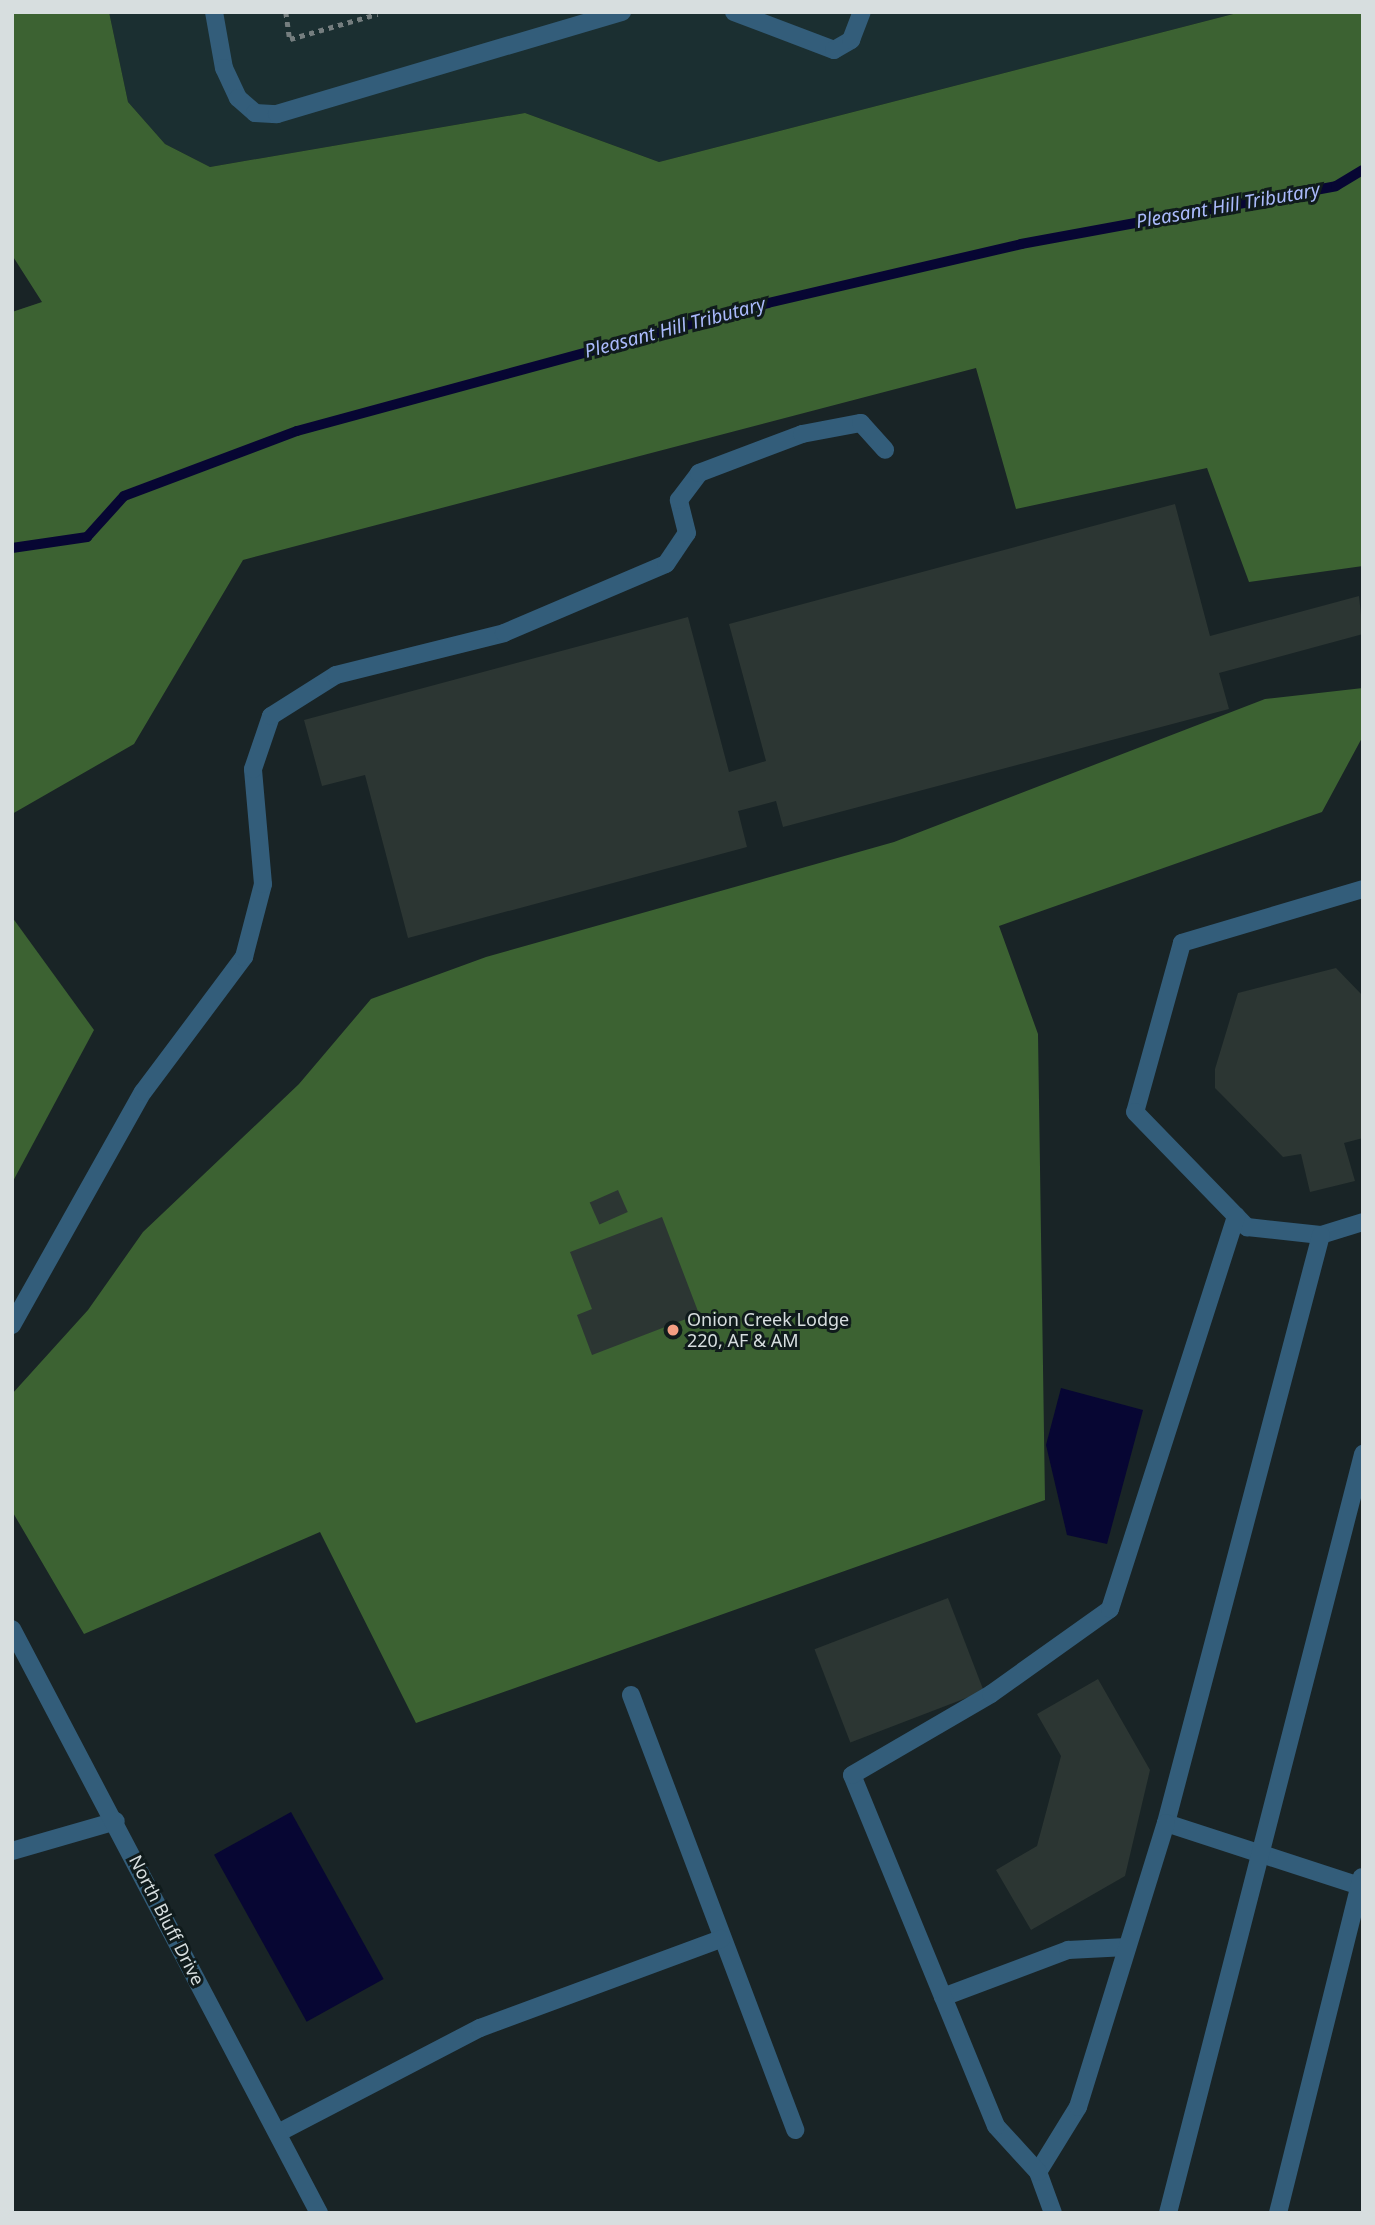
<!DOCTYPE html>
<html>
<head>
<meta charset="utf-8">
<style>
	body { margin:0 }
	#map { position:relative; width:1375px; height:2225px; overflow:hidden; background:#192426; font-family:"Noto Sans",sans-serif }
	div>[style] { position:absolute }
	.built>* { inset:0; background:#1b2f31 }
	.forest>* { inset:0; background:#3c6232 }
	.water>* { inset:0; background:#070633; transform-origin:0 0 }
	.stream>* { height:10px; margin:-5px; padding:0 5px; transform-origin:5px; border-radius:5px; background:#070633 }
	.building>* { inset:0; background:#2c3633; transform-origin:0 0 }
	.path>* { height:4.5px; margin-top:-2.25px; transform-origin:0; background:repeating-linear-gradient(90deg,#757e7f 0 5px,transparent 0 10px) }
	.lane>* { height:18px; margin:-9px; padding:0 9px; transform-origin:9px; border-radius:9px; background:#335d7a }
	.street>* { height:18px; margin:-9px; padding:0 9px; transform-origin:9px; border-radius:9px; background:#335d7a }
	.dots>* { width:19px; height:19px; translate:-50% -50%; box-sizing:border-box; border:4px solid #101b1c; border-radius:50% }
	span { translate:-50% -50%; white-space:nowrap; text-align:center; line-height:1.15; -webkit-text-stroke:6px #101b1c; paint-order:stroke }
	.poi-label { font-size:18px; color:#d7dedf }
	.left { translate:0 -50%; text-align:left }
	.street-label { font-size:18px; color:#d7dedf }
	.water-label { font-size:19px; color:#aabafb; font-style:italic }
	.frame { position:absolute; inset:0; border:14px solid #d7dedf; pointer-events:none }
</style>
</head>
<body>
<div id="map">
	<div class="built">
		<i style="clip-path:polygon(109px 12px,1241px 12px,659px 162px,525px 113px,210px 167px,165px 144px,128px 102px)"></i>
	</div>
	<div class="forest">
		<i style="clip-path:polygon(12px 12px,109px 12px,128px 102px,165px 144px,210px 167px,525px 113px,659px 162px,1241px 12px,1363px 12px,1363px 566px,1249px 582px,1207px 468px,1016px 509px,976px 368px,243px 560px,134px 744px,12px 814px,12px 312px,42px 302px,12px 255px)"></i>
		<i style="clip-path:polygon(1363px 688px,1363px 736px,1322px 812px,999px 926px,1038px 1034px,1045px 1500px,416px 1723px,320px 1532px,84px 1634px,12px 1511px,12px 1394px,88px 1310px,143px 1232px,299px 1084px,371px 999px,486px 957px,894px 842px,1265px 699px)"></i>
		<i style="clip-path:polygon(12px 917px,94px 1030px,12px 1183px)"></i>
	</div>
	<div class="water">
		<i style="clip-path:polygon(1061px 1388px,1143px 1410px,1107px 1544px,1067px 1535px,1046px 1445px)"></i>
		<i style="left:291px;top:1812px;width:191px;height:88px;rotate:61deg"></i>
	</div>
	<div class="stream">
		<i style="left:12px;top:548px;width:76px;rotate:-8.3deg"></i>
		<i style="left:87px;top:537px;width:55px;rotate:-47.9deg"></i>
		<i style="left:124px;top:496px;width:185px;rotate:-20.6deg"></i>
		<i style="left:297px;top:431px;width:488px;rotate:-15.2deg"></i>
		<i style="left:768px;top:303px;width:260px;rotate:-13.1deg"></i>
		<i style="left:1021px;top:244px;width:320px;rotate:-10.4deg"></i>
		<i style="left:1336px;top:186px;width:31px;rotate:-31deg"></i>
	</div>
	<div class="building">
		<i style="clip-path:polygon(1175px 504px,1210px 636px,1359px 596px,1363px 634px,1219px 673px,1229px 709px,783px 827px,776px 801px,738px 811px,747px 847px,408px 938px,365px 775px,322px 786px,304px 720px,688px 617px,729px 772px,766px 761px,729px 624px)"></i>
		<i style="clip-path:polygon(1336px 968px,1363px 996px,1363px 1138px,1344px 1143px,1355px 1181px,1310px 1192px,1301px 1154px,1283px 1157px,1215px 1088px,1215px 1069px,1238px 993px)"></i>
		<i style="left:618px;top:1190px;width:24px;height:31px;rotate:66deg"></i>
		<i style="clip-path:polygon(662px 1217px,699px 1314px,592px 1355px,577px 1315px,592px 1309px,570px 1252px)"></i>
		<i style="left:948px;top:1598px;width:100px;height:143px;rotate:69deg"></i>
		<i style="clip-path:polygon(1098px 1679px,1150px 1770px,1125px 1876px,1031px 1930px,996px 1870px,1037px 1846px,1061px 1756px,1037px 1714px)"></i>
	</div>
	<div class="path">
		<i style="left:286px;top:12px;width:27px;rotate:82deg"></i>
		<i style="left:290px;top:39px;width:91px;rotate:-16deg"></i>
	</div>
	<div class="lane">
		<i style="left:214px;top:12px;width:57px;rotate:79.9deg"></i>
		<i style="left:224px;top:68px;width:33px;rotate:65deg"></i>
		<i style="left:238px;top:98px;width:23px;rotate:41deg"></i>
		<i style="left:255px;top:113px;width:22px;rotate:3deg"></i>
		<i style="left:277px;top:114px;width:360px;rotate:-16.5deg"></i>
		<i style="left:734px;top:12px;width:107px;rotate:20.8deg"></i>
		<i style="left:834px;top:50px;width:20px;rotate:-30deg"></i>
		<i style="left:851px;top:40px;width:30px;rotate:-69deg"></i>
		<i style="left:1363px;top:889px;width:189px;rotate:163.4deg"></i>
		<i style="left:1182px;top:943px;width:175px;rotate:105.5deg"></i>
		<i style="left:1135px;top:1112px;width:161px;rotate:45.8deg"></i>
		<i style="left:1247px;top:1227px;width:74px;rotate:6.2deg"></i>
		<i style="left:1321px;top:1235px;width:44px;rotate:-17.2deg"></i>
		<i style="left:1321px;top:1235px;width:608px;rotate:104.77deg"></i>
		<i style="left:1166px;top:1823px;width:207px;rotate:18deg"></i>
		<i style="left:12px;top:1325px;width:267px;rotate:-60.7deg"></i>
		<i style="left:143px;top:1092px;width:169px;rotate:-53.2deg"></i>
		<i style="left:244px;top:957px;width:75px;rotate:-75.4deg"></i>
		<i style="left:263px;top:884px;width:115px;rotate:-95deg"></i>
		<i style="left:253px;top:769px;width:56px;rotate:-71.2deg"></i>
		<i style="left:271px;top:716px;width:77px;rotate:-32.2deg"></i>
		<i style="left:336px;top:675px;width:173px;rotate:-14deg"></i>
		<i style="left:504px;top:633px;width:176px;rotate:-23.1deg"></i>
		<i style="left:666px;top:564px;width:37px;rotate:-56deg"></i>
		<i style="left:687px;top:533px;width:34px;rotate:-104deg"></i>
		<i style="left:679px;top:500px;width:34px;rotate:-53deg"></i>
		<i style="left:699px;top:473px;width:110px;rotate:-20.7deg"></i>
		<i style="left:802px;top:434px;width:60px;rotate:-10.6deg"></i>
		<i style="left:861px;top:423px;width:36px;rotate:48deg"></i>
		<i style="left:631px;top:1695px;width:465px;rotate:69.3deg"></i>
		<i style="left:12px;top:1851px;width:108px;rotate:-16.1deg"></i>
		<i style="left:943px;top:1997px;width:134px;rotate:-20.6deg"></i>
		<i style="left:1068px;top:1950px;width:59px;rotate:-2.9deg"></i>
		<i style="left:278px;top:2133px;width:228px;rotate:-27.5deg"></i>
		<i style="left:480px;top:2028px;width:257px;rotate:-20.3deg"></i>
		<i style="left:1038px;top:2172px;width:76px;rotate:-58.4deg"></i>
		<i style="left:1078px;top:2107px;width:297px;rotate:-72.8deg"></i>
		<i style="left:1053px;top:2213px;width:44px;rotate:-110.1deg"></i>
		<i style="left:1038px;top:2172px;width:62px;rotate:-132.4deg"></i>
		<i style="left:996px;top:2126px;width:379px;rotate:-112.3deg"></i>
		<i style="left:852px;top:1775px;width:161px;rotate:-30.2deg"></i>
		<i style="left:991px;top:1694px;width:146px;rotate:-35.5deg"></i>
		<i style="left:1110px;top:1609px;width:413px;rotate:-72.2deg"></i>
		<i style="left:1168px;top:2213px;width:784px;rotate:-75.59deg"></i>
		<i style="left:1278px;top:2213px;width:346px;rotate:-76deg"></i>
	</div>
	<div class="street">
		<i style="left:12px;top:1629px;width:660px;rotate:62.27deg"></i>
	</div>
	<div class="dots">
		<i style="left:673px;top:1330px;background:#f39f83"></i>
	</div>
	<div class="poi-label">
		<span class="left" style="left:687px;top:1330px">Onion Creek Lodge<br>220, AF &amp; AM</span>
	</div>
	<div class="street-label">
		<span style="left:167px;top:1920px;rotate:63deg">North Bluff Drive</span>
	</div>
	<div class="water-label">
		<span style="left:1228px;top:206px;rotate:-10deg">Pleasant Hill Tributary</span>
		<span style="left:675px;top:328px;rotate:-15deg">Pleasant Hill Tributary</span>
	</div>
	<div class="frame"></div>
</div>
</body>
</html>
